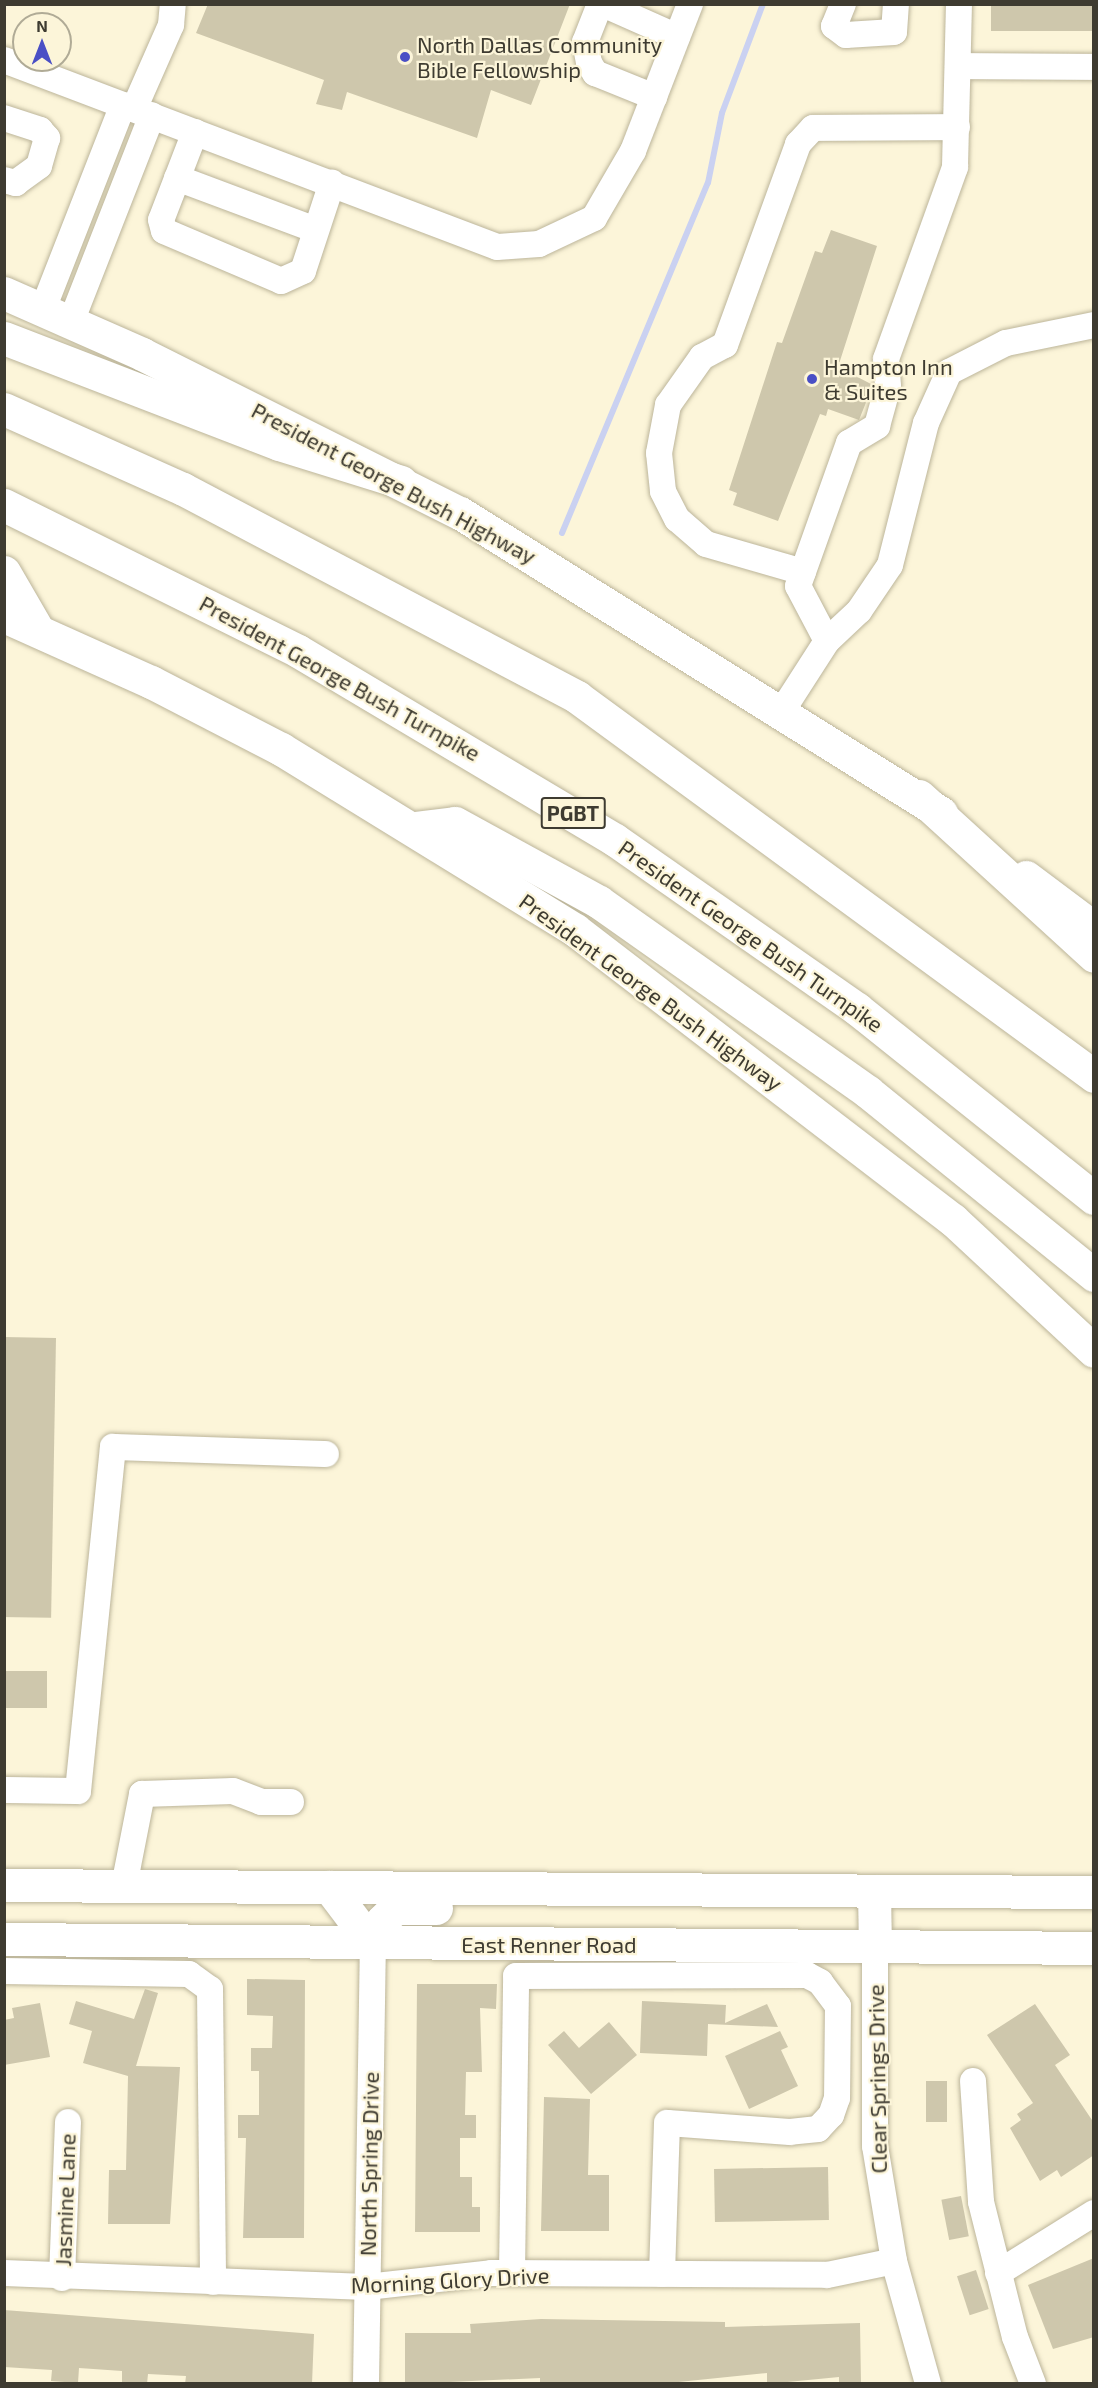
<!DOCTYPE html>
<html>
<head>
<meta charset="utf-8">
<style>
	body { margin:0 }
	#map { position:relative; width:1098px; height:2388px; overflow:hidden; background:#fcf5d9; font-family:"Exo 2",sans-serif }
	div>[style] { position:absolute }
	.stream>* { height:6px; margin:-3px; padding:0 3px; transform-origin:3px; border-radius:3px; background:#cad1f1 }
	.building>* { inset:0; background:#cec7ac; transform-origin:0 0 }
	.roads { filter:drop-shadow(0 0 2px #bcb59a) drop-shadow(0 0 2px #bcb59a) }
	.minor>* { height:26px; margin:-13px; padding:0 13px; transform-origin:13px; border-radius:13px; background:#fff }
	.major>* { height:33px; margin:-16.5px; padding:0 16.5px; transform-origin:16.5px; border-radius:16.5px; background:#fff }
	.highway>* { height:33px; margin:-16.5px; padding:0 16.5px; transform-origin:16.5px; border-radius:16.5px; background:#fff }
	.dots>* { width:16px; height:16px; translate:-50% -50%; box-sizing:border-box; border:3px solid #fcf5d9; border-radius:50% }
	span { translate:-50% -50%; white-space:nowrap; text-align:center; line-height:1.15; -webkit-text-stroke:4.5px #fcf5d9; paint-order:stroke }
	.shield-label span { padding:2px 4px; background:#fcf5d9; border:2px solid; border-radius:4px; -webkit-text-stroke-width:0 }
	.shield-label { font-size:21px; color:#3e3b31; font-weight:700 }
	.poi-label { font-size:22px; color:#3e3b31 }
	.left { translate:0 -50%; text-align:left }
	.street-label { font-size:22px; color:#3e3b31 }
	.frame { position:absolute; inset:0; border:6px solid #3e3b31; pointer-events:none }
	.north { position:absolute; left:12px; top:12px; width:60px; height:60px; box-sizing:border-box; background:#fcf5d9; border:2px solid #b0ab96; border-radius:50%; rotate:0deg; font-size:16px; font-weight:700; line-height:24px; text-align:center; color:#3e3b31 }
	.north::after { content:''; display:block; margin:auto; width:21px; height:27px; background:#4a4fc5; clip-path:polygon(50% 0,100% 100%,50% 72%,0 100%) }
</style>
</head>
<body>
<div id="map">
	<div class="stream">
		<i style="left:562px;top:533px;width:379px;rotate:-67.4deg"></i>
		<i style="left:708px;top:183px;width:71px;rotate:-78.7deg"></i>
		<i style="left:722px;top:113px;width:116px;rotate:-69.4deg"></i>
	</div>
	<div class="building">
		<i style="clip-path:polygon(208px 4px,570px 4px,531px 105px,491px 90px,477px 138px,347px 92px,342px 110px,316px 104px,324px 80px,196px 33px)"></i>
		<i style="left:991px;top:4px;width:103px;height:27px"></i>
		<i style="clip-path:polygon(831px 230px,877px 246px,838px 367px,873px 385px,859px 420px,828px 409px,826px 416px,820px 414px,778px 521px,733px 505px,737px 493px,729px 490px,777px 342px,782px 343px,815px 251px,822px 253px)"></i>
		<i style="left:4px;top:1337px;width:52px;height:280px;rotate:1deg"></i>
		<i style="left:4px;top:1671px;width:43px;height:37px"></i>
		<i style="clip-path:polygon(247px 1979px,305px 1980px,304px 2238px,243px 2238px,246px 2138px,238px 2138px,238px 2115px,259px 2115px,259px 2071px,251px 2071px,251px 2048px,272px 2048px,273px 2016px,247px 2015px)"></i>
		<i style="clip-path:polygon(417px 1984px,497px 1984px,496px 2009px,480px 2008px,482px 2072px,466px 2072px,465px 2115px,476px 2115px,476px 2138px,460px 2138px,460px 2177px,472px 2177px,472px 2207px,480px 2207px,480px 2232px,415px 2232px)"></i>
		<i style="clip-path:polygon(145px 1989px,158px 1993px,136px 2066px,180px 2067px,170px 2224px,108px 2224px,109px 2170px,126px 2170px,128px 2076px,83px 2063px,92px 2031px,69px 2024px,76px 2001px,134px 2019px)"></i>
		<i style="clip-path:polygon(642px 2001px,726px 2005px,725px 2023px,767px 2004px,778px 2027px,708px 2024px,707px 2056px,640px 2053px)"></i>
		<i style="clip-path:polygon(40px 2003px,50px 2057px,4px 2065px,4px 2020px,14px 2018px,12px 2008px)"></i>
		<i style="clip-path:polygon(1035px 2004px,1070px 2055px,1055px 2065px,1094px 2123px,1094px 2155px,1061px 2177px,1057px 2170px,1040px 2181px,1010px 2128px,1021px 2120px,1017px 2114px,1033px 2103px,987px 2035px)"></i>
		<i style="clip-path:polygon(609px 2022px,637px 2055px,591px 2094px,548px 2045px,564px 2031px,579px 2048px)"></i>
		<i style="clip-path:polygon(780px 2031px,788px 2047px,781px 2050px,798px 2086px,749px 2109px,725px 2056px)"></i>
		<i style="left:926px;top:2081px;width:21px;height:41px"></i>
		<i style="clip-path:polygon(544px 2097px,590px 2099px,588px 2175px,609px 2175px,609px 2231px,541px 2231px)"></i>
		<i style="left:828px;top:2167px;width:53px;height:114px;rotate:89deg"></i>
		<i style="left:961px;top:2196px;width:41px;height:20px;rotate:79deg"></i>
		<i style="clip-path:polygon(1094px 2258px,1094px 2337px,1053px 2349px,1028px 2285px)"></i>
		<i style="left:976px;top:2270px;width:41px;height:20px;rotate:72deg"></i>
		<i style="clip-path:polygon(4px 2310px,314px 2334px,312px 2384px,185px 2384px,186px 2376px,148px 2374px,147px 2384px,122px 2384px,122px 2371px,79px 2368px,78px 2383px,51px 2381px,52px 2370px,4px 2367px)"></i>
		<i style="clip-path:polygon(541px 2319px,725px 2322px,725px 2327px,860px 2323px,861px 2384px,839px 2384px,839px 2377px,767px 2384px,767px 2373px,659px 2384px,540px 2383px,540px 2378px,405px 2384px,405px 2333px,471px 2333px,470px 2324px)"></i>
	</div>
	<div class="roads">
		<div class="minor">
			<i style="left:600px;top:4px;width:41px;rotate:111.5deg"></i>
			<i style="left:585px;top:42px;width:21px;rotate:79deg"></i>
			<i style="left:589px;top:63px;width:12px;rotate:59deg"></i>
			<i style="left:595px;top:73px;width:64px;rotate:22.1deg"></i>
			<i style="left:603px;top:4px;width:81px;rotate:24deg"></i>
			<i style="left:843px;top:4px;width:24px;rotate:112deg"></i>
			<i style="left:834px;top:26px;width:15px;rotate:37deg"></i>
			<i style="left:846px;top:35px;width:48px;rotate:-3.6deg"></i>
			<i style="left:894px;top:32px;width:28px;rotate:-86deg"></i>
			<i style="left:4px;top:60px;width:527px;rotate:20.77deg"></i>
			<i style="left:497px;top:247px;width:42px;rotate:-4.1deg"></i>
			<i style="left:539px;top:244px;width:61px;rotate:-25.3deg"></i>
			<i style="left:594px;top:218px;width:78px;rotate:-59.8deg"></i>
			<i style="left:633px;top:151px;width:158px;rotate:-68.8deg"></i>
			<i style="left:961px;top:66px;width:133px;rotate:0.4deg"></i>
			<i style="left:134px;top:109px;width:92px;rotate:-66.2deg"></i>
			<i style="left:171px;top:25px;width:21px;rotate:-85deg"></i>
			<i style="left:4px;top:118px;width:38px;rotate:18deg"></i>
			<i style="left:40px;top:130px;width:11px;rotate:49deg"></i>
			<i style="left:47px;top:138px;width:29px;rotate:106deg"></i>
			<i style="left:39px;top:166px;width:29px;rotate:144deg"></i>
			<i style="left:16px;top:183px;width:12px;rotate:-166deg"></i>
			<i style="left:195px;top:132px;width:94px;rotate:111.1deg"></i>
			<i style="left:161px;top:220px;width:11px;rotate:75deg"></i>
			<i style="left:164px;top:231px;width:127px;rotate:23.1deg"></i>
			<i style="left:281px;top:281px;width:24px;rotate:-24deg"></i>
			<i style="left:303px;top:271px;width:93px;rotate:-71.8deg"></i>
			<i style="left:177px;top:178px;width:148px;rotate:20.5deg"></i>
			<i style="left:43px;top:309px;width:219px;rotate:-68.6deg"></i>
			<i style="left:71px;top:322px;width:222px;rotate:-68.6deg"></i>
			<i style="left:803px;top:572px;width:101px;rotate:-163.9deg"></i>
			<i style="left:706px;top:544px;width:38px;rotate:-139deg"></i>
			<i style="left:677px;top:519px;width:31px;rotate:-117deg"></i>
			<i style="left:663px;top:491px;width:38px;rotate:-96deg"></i>
			<i style="left:659px;top:453px;width:49px;rotate:-79.4deg"></i>
			<i style="left:668px;top:405px;width:59px;rotate:-54.7deg"></i>
			<i style="left:702px;top:357px;width:26px;rotate:-28deg"></i>
			<i style="left:725px;top:345px;width:214px;rotate:-70deg"></i>
			<i style="left:798px;top:144px;width:22px;rotate:-47deg"></i>
			<i style="left:813px;top:128px;width:144px;rotate:-0.4deg"></i>
			<i style="left:827px;top:641px;width:44px;rotate:-43.2deg"></i>
			<i style="left:859px;top:611px;width:55px;rotate:-56deg"></i>
			<i style="left:890px;top:565px;width:146px;rotate:-75.8deg"></i>
			<i style="left:926px;top:423px;width:56px;rotate:-65.7deg"></i>
			<i style="left:949px;top:372px;width:64px;rotate:-27deg"></i>
			<i style="left:1006px;top:343px;width:90px;rotate:-11.6deg"></i>
			<i style="left:782px;top:711px;width:83px;rotate:-57.3deg"></i>
			<i style="left:827px;top:641px;width:62px;rotate:-117.8deg"></i>
			<i style="left:798px;top:586px;width:152px;rotate:-70.4deg"></i>
			<i style="left:849px;top:443px;width:33px;rotate:-31deg"></i>
			<i style="left:877px;top:426px;width:41px;rotate:-74.6deg"></i>
			<i style="left:888px;top:386px;width:27px;rotate:-94deg"></i>
			<i style="left:886px;top:359px;width:204px;rotate:-70.2deg"></i>
			<i style="left:955px;top:167px;width:163px;rotate:-88.6deg"></i>
			<i style="left:4px;top:1790px;width:74px;rotate:0.8deg"></i>
			<i style="left:78px;top:1791px;width:346px;rotate:-84.2deg"></i>
			<i style="left:113px;top:1447px;width:213px;rotate:1.9deg"></i>
			<i style="left:124px;top:1886px;width:94px;rotate:-78.9deg"></i>
			<i style="left:142px;top:1794px;width:91px;rotate:-1.9deg"></i>
			<i style="left:233px;top:1791px;width:30px;rotate:21deg"></i>
			<i style="left:261px;top:1802px;width:30px"></i>
			<i style="left:875px;top:1948px;width:198px;rotate:90deg"></i>
			<i style="left:875px;top:2146px;width:117px;rotate:80.6deg"></i>
			<i style="left:894px;top:2261px;width:128px;rotate:74.5deg"></i>
			<i style="left:4px;top:1971px;width:185px;rotate:0.9deg"></i>
			<i style="left:189px;top:1974px;width:26px;rotate:36deg"></i>
			<i style="left:210px;top:1989px;width:293px;rotate:89.4deg"></i>
			<i style="left:973px;top:2081px;width:121px;rotate:86.2deg"></i>
			<i style="left:981px;top:2202px;width:139px;rotate:75.9deg"></i>
			<i style="left:1015px;top:2337px;width:50px;rotate:69deg"></i>
			<i style="left:4px;top:2273px;width:363px;rotate:2.2deg"></i>
			<i style="left:367px;top:2287px;width:125px;rotate:-6.4deg"></i>
			<i style="left:491px;top:2273px;width:336px;rotate:0.3deg"></i>
			<i style="left:827px;top:2275px;width:68px;rotate:-11.8deg"></i>
			<i style="left:512px;top:2273px;width:297px;rotate:-89.2deg"></i>
			<i style="left:516px;top:1976px;width:291px;rotate:-0.2deg"></i>
			<i style="left:807px;top:1975px;width:15px;rotate:28deg"></i>
			<i style="left:820px;top:1982px;width:30px;rotate:53deg"></i>
			<i style="left:838px;top:2006px;width:92px;rotate:90.6deg"></i>
			<i style="left:837px;top:2098px;width:18px;rotate:109deg"></i>
			<i style="left:831px;top:2115px;width:19px;rotate:133deg"></i>
			<i style="left:818px;top:2129px;width:28px;rotate:174deg"></i>
			<i style="left:790px;top:2132px;width:123px;rotate:-175.8deg"></i>
			<i style="left:667px;top:2123px;width:151px;rotate:91.9deg"></i>
			<i style="left:998px;top:2273px;width:113px;rotate:-32deg"></i>
			<i style="left:62px;top:2278px;width:156px;rotate:-87.8deg"></i>
			<i style="left:366px;top:2384px;width:439px;rotate:-89.1deg"></i>
		</div>
		<div class="major">
			<i style="left:4px;top:293px;width:151px;rotate:23.8deg"></i>
			<i style="left:142px;top:354px;width:356px;rotate:26.6deg"></i>
			<i style="left:460px;top:513px;width:567px;rotate:31.95deg"></i>
			<i style="left:4px;top:616px;width:161px;rotate:24.2deg"></i>
			<i style="left:151px;top:682px;width:146px;rotate:27.3deg"></i>
			<i style="left:281px;top:749px;width:345px;rotate:31.6deg"></i>
			<i style="left:575px;top:930px;width:476px;rotate:37.5deg"></i>
			<i style="left:953px;top:1220px;width:192px;rotate:42.9deg"></i>
			<i style="left:1026px;top:877px;width:85px;rotate:36.9deg"></i>
			<i style="left:4px;top:1885px;width:1090px;rotate:0.37deg"></i>
			<i style="left:329px;top:1887px;width:73px;rotate:52.8deg"></i>
			<i style="left:874px;top:1891px;width:57px;rotate:89deg"></i>
			<i style="left:4px;top:1939px;width:1090px;rotate:0.47deg"></i>
			<i style="left:373px;top:1945px;width:26px;rotate:-69deg"></i>
			<i style="left:382px;top:1921px;width:18px;rotate:-45deg"></i>
			<i style="left:395px;top:1908px;width:41px"></i>
		</div>
		<div class="highway">
			<i style="left:4px;top:338px;width:295px;rotate:21.1deg"></i>
			<i style="left:279px;top:444px;width:128px;rotate:17.3deg"></i>
			<i style="left:4px;top:409px;width:196px;rotate:24.1deg"></i>
			<i style="left:183px;top:489px;width:446px;rotate:27.8deg"></i>
			<i style="left:577px;top:697px;width:641px;rotate:36.24deg"></i>
			<i style="left:4px;top:505px;width:328px;rotate:26.4deg"></i>
			<i style="left:298px;top:651px;width:369px;rotate:30.8deg"></i>
			<i style="left:615px;top:840px;width:295px;rotate:34.9deg"></i>
			<i style="left:857px;top:1009px;width:303px;rotate:38.6deg"></i>
			<i style="left:4px;top:572px;width:66px;rotate:59.9deg"></i>
			<i style="left:919px;top:796px;width:237px;rotate:42.4deg"></i>
			<i style="left:416px;top:828px;width:39px;rotate:-7deg"></i>
			<i style="left:455px;top:823px;width:164px;rotate:28.7deg"></i>
			<i style="left:599px;top:902px;width:329px;rotate:35.2deg"></i>
			<i style="left:868px;top:1092px;width:291px;rotate:39deg"></i>
		</div>
	</div>
	<div class="dots">
		<i style="left:405px;top:57px;background:#4a4fc5"></i>
		<i style="left:812px;top:379px;background:#4a4fc5"></i>
	</div>
	<div class="shield-label">
		<span style="left:573px;top:813px">PGBT</span>
	</div>
	<div class="poi-label">
		<span class="left" style="left:417px;top:57px">North Dallas Community<br>Bible Fellowship</span>
		<span class="left" style="left:824px;top:379px">Hampton Inn<br>&amp; Suites</span>
	</div>
	<div class="street-label">
		<span style="left:394px;top:483px;rotate:28deg">President George Bush Highway</span>
		<span style="left:340px;top:678px;rotate:29deg">President George Bush Turnpike</span>
		<span style="left:751px;top:936px;rotate:35deg">President George Bush Turnpike</span>
		<span style="left:651px;top:992px;rotate:36deg">President George Bush Highway</span>
		<span style="left:549px;top:1945px">East Renner Road</span>
		<span style="left:877px;top:2079px;rotate:-91deg">Clear Springs Drive</span>
		<span style="left:369px;top:2164px;rotate:-89deg">North Spring Drive</span>
		<span style="left:65px;top:2200px;rotate:-88deg">Jasmine Lane</span>
		<span style="left:450px;top:2280px;rotate:-3deg">Morning Glory Drive</span>
	</div>
	<div class="frame"></div>
	<div class="north">N</div>
</div>
</body>
</html>
